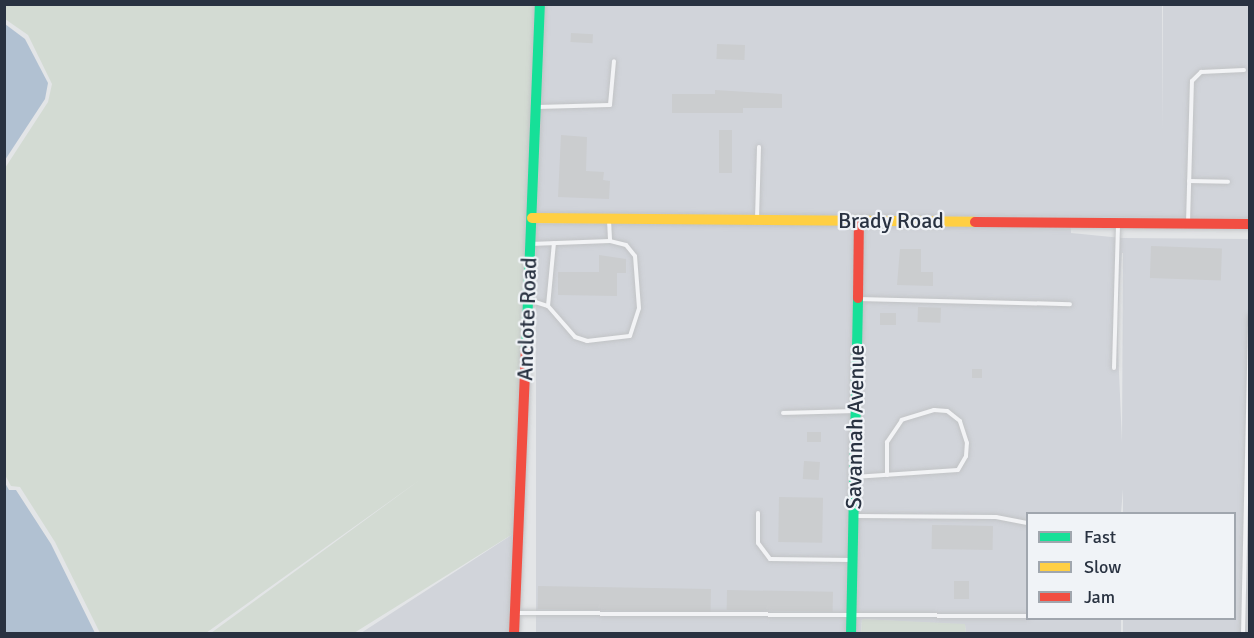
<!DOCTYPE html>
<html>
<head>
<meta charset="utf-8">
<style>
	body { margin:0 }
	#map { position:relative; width:1254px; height:638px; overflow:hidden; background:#e3e5e7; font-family:Signika,sans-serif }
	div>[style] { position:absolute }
	.built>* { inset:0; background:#d1d4da; transform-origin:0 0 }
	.green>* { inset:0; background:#d3dbd3 }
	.water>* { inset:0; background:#b1c1d2 }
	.building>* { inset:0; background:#cbcdcf; transform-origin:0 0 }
	.roads { filter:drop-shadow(0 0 2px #c1c3c5) drop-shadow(0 0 2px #c1c3c5) }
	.lane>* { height:4px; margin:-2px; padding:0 2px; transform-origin:2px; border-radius:2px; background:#f2f3f5 }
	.fast>* { height:10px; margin:-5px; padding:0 5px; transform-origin:5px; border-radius:5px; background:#16e098 }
	.slow>* { height:10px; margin:-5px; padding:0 5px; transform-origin:5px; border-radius:5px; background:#ffcf43 }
	.jam>* { height:10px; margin:-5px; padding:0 5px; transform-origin:5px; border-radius:5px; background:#f24e42 }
	span { translate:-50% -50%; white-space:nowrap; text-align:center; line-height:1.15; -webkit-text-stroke:4.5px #f0f3f7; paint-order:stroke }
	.street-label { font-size:22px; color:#293241 }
	.frame { position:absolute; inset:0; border:6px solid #293241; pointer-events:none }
	.legend { position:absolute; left:1026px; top:512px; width:210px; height:108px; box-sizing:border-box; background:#f0f3f7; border:2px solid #a0a6ae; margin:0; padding:8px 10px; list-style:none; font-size:18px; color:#293241 }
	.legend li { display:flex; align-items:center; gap:12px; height:30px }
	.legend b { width:30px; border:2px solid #a0a6ae }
</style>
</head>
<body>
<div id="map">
	<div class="built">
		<i style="clip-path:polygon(545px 5px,1162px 5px,1162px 131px,1163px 5px,1249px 5px,1249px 218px,537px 213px)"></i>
		<i style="left:536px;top:224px;width:318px;height:409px"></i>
		<i style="clip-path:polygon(evenodd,864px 226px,1071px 228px,1071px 233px,1122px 238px,1249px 239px,1249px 633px,1123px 633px,1123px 619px,1234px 618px,1234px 514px,1123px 513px,1123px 489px,1121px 513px,1028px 514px,1028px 618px,1121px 619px,1121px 633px,966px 633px,965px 625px,862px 619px,861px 633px,856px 634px,864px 226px,1122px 253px,1123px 253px,1122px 443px,1117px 324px,1122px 253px)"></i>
		<i style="clip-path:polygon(513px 534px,509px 633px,361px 633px)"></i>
	</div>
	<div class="green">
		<i style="clip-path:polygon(5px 5px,535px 5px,513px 534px,354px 633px,211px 633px,421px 479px,206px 633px,100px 633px,55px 542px,20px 487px,11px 486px,5px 475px,5px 168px,48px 102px,52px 84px,28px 35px,5px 19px)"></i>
		<i style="clip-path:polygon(862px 619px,965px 624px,966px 633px,861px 633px)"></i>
	</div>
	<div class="water">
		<i style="clip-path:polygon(5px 24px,25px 39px,48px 83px,45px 99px,5px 160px)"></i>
		<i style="clip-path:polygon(5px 483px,9px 490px,16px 490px,51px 544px,95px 633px,5px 633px)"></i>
	</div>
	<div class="building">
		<i style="left:571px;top:33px;width:22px;height:9px;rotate:3deg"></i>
		<i style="left:717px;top:44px;width:28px;height:15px;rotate:2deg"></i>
		<i style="clip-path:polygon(715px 90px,782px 94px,782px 108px,743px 108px,743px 113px,672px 113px,672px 94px,715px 94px)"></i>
		<i style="left:719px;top:130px;width:13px;height:43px"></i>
		<i style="clip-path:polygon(561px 135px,587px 137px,586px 171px,604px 172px,603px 180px,610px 181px,609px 199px,558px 197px)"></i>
		<i style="left:1151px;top:246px;width:71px;height:32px;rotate:2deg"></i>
		<i style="clip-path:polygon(900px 249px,921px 249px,921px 272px,933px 272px,933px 286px,897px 285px)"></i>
		<i style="clip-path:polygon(599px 255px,626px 259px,626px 273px,617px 273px,617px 296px,558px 295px,558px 272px,599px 272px)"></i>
		<i style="left:918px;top:307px;width:23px;height:15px;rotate:2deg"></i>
		<i style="left:880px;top:313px;width:16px;height:12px"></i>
		<i style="left:972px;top:369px;width:10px;height:9px"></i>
		<i style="left:807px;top:432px;width:14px;height:10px"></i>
		<i style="left:804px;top:461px;width:16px;height:18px;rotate:4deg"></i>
		<i style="left:779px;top:497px;width:44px;height:45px;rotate:1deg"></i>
		<i style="left:932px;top:525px;width:61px;height:24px;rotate:1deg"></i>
		<i style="left:954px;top:581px;width:15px;height:18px"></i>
		<i style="left:538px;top:586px;width:173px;height:23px;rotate:1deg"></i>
		<i style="left:727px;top:590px;width:106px;height:20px;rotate:1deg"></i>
	</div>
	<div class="roads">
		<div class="lane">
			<i style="left:537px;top:107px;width:73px;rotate:-1.6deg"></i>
			<i style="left:610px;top:105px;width:44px;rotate:-84.8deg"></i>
			<i style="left:1189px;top:181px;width:39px;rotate:1deg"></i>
			<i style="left:757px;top:219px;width:72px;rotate:-88.4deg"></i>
			<i style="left:609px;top:220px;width:21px;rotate:87deg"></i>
			<i style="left:1188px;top:223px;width:142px;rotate:-88.4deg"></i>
			<i style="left:1192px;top:81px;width:13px;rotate:-45deg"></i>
			<i style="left:1201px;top:72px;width:43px;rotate:-2.7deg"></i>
			<i style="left:858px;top:299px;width:212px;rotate:1.4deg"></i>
			<i style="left:529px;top:300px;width:20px;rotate:18deg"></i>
			<i style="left:548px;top:306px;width:41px;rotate:48.9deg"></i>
			<i style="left:575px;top:337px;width:13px;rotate:18deg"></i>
			<i style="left:587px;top:341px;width:43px;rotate:-6.6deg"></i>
			<i style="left:630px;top:336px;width:29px;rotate:-72deg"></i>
			<i style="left:639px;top:308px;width:52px;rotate:-94.4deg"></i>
			<i style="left:635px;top:256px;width:14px;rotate:-129deg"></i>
			<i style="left:626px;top:245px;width:16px;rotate:-166deg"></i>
			<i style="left:610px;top:241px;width:80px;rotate:177.9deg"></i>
			<i style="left:548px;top:306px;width:63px;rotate:-84.6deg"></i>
			<i style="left:1114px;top:368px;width:144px;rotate:-88.4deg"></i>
			<i style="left:783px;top:413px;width:71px;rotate:-1.6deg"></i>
			<i style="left:854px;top:477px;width:104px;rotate:-3.9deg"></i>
			<i style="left:958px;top:470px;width:16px;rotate:-60deg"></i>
			<i style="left:966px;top:456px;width:13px;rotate:-86deg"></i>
			<i style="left:967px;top:443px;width:23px;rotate:-108deg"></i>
			<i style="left:960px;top:421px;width:16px;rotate:-142deg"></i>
			<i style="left:947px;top:411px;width:13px;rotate:-176deg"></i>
			<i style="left:934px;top:410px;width:34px;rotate:163deg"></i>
			<i style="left:902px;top:420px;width:27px;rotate:124deg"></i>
			<i style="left:887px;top:442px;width:33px;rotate:90deg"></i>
			<i style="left:758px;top:513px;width:30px;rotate:90deg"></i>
			<i style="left:758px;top:543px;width:20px;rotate:53deg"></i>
			<i style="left:770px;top:559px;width:81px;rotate:0.7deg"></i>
			<i style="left:855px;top:516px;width:141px;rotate:0.4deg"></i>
			<i style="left:996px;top:517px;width:33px;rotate:11deg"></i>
			<i style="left:515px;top:613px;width:513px;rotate:0.34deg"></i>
			<i style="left:1243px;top:634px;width:318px;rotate:-88.7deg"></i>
		</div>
		<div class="fast">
			<i style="left:526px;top:350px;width:346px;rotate:-87.7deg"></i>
			<i style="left:851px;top:634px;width:336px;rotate:-88.8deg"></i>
		</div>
		<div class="slow">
			<i style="left:532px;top:218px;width:443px;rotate:0.5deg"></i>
		</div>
		<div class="jam">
			<i style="left:975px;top:222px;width:275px;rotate:0.4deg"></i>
			<i style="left:858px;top:298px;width:77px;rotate:-89.3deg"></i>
			<i style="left:514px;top:634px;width:284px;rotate:-87.6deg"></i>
		</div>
	</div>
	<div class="street-label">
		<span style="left:891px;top:221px">Brady Road</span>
		<span style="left:527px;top:319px;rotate:-88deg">Anclote Road</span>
		<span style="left:855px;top:427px;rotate:-89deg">Savannah Avenue</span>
	</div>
	<div class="frame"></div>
	<ul class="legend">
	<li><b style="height:8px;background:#16e098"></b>Fast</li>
	<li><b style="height:8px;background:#ffcf43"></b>Slow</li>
	<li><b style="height:8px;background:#f24e42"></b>Jam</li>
	</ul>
</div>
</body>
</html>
